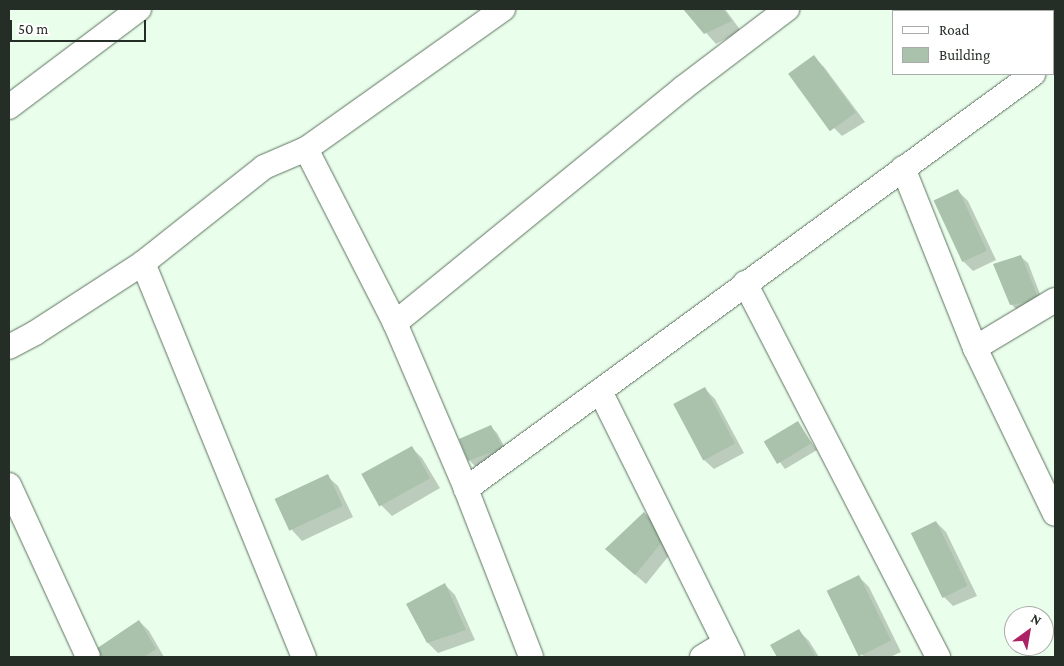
<!DOCTYPE html>
<html>
<head>
<meta charset="utf-8">
<style>
	body { margin:0 }
	#map { position:relative; width:1064px; height:666px; overflow:hidden; background:#eafeec; font-family:"Crimson Pro",serif }
	div>[style] { position:absolute }
	.shadow>* { inset:0; background:#0003 }
	.building>* { inset:0; background:#aac2ac; transform-origin:0 0 }
	.roads { filter:drop-shadow(0 0 1px #5c725e) drop-shadow(0 0 1px #5c725e) }
	.minor>* { height:24px; margin:-12px; padding:0 12px; transform-origin:12px; border-radius:12px; background:#fff }
	span { translate:-50% -50%; white-space:nowrap; text-align:center; line-height:1.15; -webkit-text-stroke:4px #fff; paint-order:stroke }
	.frame { position:absolute; inset:0; border:10px solid #252e26; pointer-events:none }
	.legend { position:absolute; left:892px; top:10px; width:162px; height:65px; box-sizing:border-box; background:#fff; border:1px solid #a8aba8; margin:0; padding:6px 9px; list-style:none; font-size:15px; color:#252e26 }
	.legend li { display:flex; align-items:center; gap:10px; height:25px }
	.legend b { width:25px; border:1px solid #a8aba8 }
	.north { position:absolute; left:1004px; top:606px; width:50px; height:50px; box-sizing:border-box; background:#fff; border:1px solid #a8aba8; border-radius:50%; rotate:32deg; font-size:14px; font-weight:700; line-height:20px; text-align:center; color:#252e26 }
	.north::after { content:''; display:block; margin:auto; width:18px; height:22px; background:#ac2264; clip-path:polygon(50% 0,100% 100%,50% 72%,0 100%) }
	.scale { position:absolute; left:10px; top:20px; width:136px; height:22px; box-sizing:border-box; border:2px solid #252e26; border-top:0; padding-left:6px; font-size:15px; line-height:18px; white-space:nowrap; color:#252e26; -webkit-text-stroke:4px #fff; paint-order:stroke }
</style>
</head>
<body>
<div id="map">
	<div class="shadow">
		<i style="clip-path:polygon(685px 9px,725px 9px,741px 31px,716px 44px)"></i>
		<i style="clip-path:polygon(814px 57px,824px 67px,865px 122px,842px 136px,832px 126px)"></i>
		<i style="clip-path:polygon(957px 190px,968px 201px,996px 260px,973px 271px,962px 260px)"></i>
		<i style="clip-path:polygon(1021px 257px,1028px 263px,1045px 307px,1018px 311px,1011px 304px)"></i>
		<i style="clip-path:polygon(705px 389px,715px 399px,744px 453px,714px 469px,703px 459px,675px 404px)"></i>
		<i style="clip-path:polygon(798px 423px,817px 450px,785px 469px,765px 442px)"></i>
		<i style="clip-path:polygon(490px 426px,497px 433px,509px 455px,476px 467px,469px 460px)"></i>
		<i style="clip-path:polygon(412px 448px,422px 458px,440px 488px,392px 516px,382px 506px,364px 475px)"></i>
		<i style="clip-path:polygon(327px 476px,338px 486px,353px 517px,302px 541px,292px 530px)"></i>
		<i style="clip-path:polygon(936px 522px,946px 532px,977px 596px,953px 606px,943px 596px)"></i>
		<i style="clip-path:polygon(654px 524px,675px 548px,646px 584px,617px 559px)"></i>
		<i style="clip-path:polygon(859px 577px,869px 587px,901px 652px,890px 657px,863px 656px,830px 595px)"></i>
		<i style="clip-path:polygon(445px 585px,455px 595px,475px 640px,438px 653px,428px 643px)"></i>
		<i style="clip-path:polygon(139px 621px,149px 631px,164px 657px,97px 657px)"></i>
		<i style="clip-path:polygon(799px 631px,809px 641px,819px 657px,778px 657px,772px 646px)"></i>
	</div>
	<div class="building">
		<i style="clip-path:polygon(683px 9px,723px 9px,732px 21px,704px 34px)"></i>
		<i style="left:814px;top:55px;width:71px;height:32px;rotate:54deg"></i>
		<i style="left:958px;top:189px;width:68px;height:27px;rotate:65deg"></i>
		<i style="clip-path:polygon(1021px 255px,1039px 300px,1010px 305px,993px 264px)"></i>
		<i style="left:705px;top:387px;width:64px;height:36px;rotate:62deg"></i>
		<i style="left:798px;top:421px;width:26px;height:40px;rotate:59deg"></i>
		<i style="clip-path:polygon(491px 425px,503px 448px,468px 461px,459px 439px)"></i>
		<i style="left:412px;top:446px;width:37px;height:58px;rotate:61deg"></i>
		<i style="left:328px;top:474px;width:35px;height:59px;rotate:65deg"></i>
		<i style="clip-path:polygon(644px 512px,666px 537px,635px 575px,605px 549px)"></i>
		<i style="left:936px;top:521px;width:72px;height:28px;rotate:64deg"></i>
		<i style="left:859px;top:575px;width:73px;height:36px;rotate:64deg"></i>
		<i style="clip-path:polygon(445px 583px,466px 630px,427px 643px,406px 604px)"></i>
		<i style="clip-path:polygon(139px 620px,156px 649px,144px 657px,95px 657px,93px 651px)"></i>
		<i style="clip-path:polygon(799px 629px,816px 657px,777px 657px,770px 645px)"></i>
	</div>
	<div class="roads">
		<div class="minor">
			<i style="left:1053px;top:59px;width:2px;rotate:-27deg"></i>
			<i style="left:9px;top:107px;width:163px;rotate:-37deg"></i>
			<i style="left:306px;top:149px;width:195px;rotate:62.9deg"></i>
			<i style="left:395px;top:323px;width:181px;rotate:66.8deg"></i>
			<i style="left:466px;top:489px;width:180px;rotate:68.8deg"></i>
			<i style="left:903px;top:168px;width:194px;rotate:68.2deg"></i>
			<i style="left:975px;top:348px;width:184px;rotate:64.3deg"></i>
			<i style="left:143px;top:263px;width:426px;rotate:67.8deg"></i>
			<i style="left:745px;top:283px;width:421px;rotate:62.7deg"></i>
			<i style="left:395px;top:323px;width:372px;rotate:-39.2deg"></i>
			<i style="left:683px;top:88px;width:131px;rotate:-37.2deg"></i>
			<i style="left:9px;top:347px;width:30px;rotate:-28deg"></i>
			<i style="left:35px;top:333px;width:129px;rotate:-32.9deg"></i>
			<i style="left:143px;top:263px;width:154px;rotate:-38.4deg"></i>
			<i style="left:264px;top:167px;width:46px;rotate:-23.2deg"></i>
			<i style="left:306px;top:149px;width:242px;rotate:-35.4deg"></i>
			<i style="left:975px;top:348px;width:93px;rotate:-31deg"></i>
			<i style="left:600px;top:391px;width:297px;rotate:63.6deg"></i>
			<i style="left:9px;top:485px;width:189px;rotate:65.3deg"></i>
			<i style="left:466px;top:489px;width:703px;rotate:-36.2deg"></i>
			<i style="left:702px;top:657px;width:27px;rotate:-31deg"></i>
		</div>
	</div>
	<div class="frame"></div>
	<ul class="legend">
	<li><b style="height:6px;background:#fff"></b>Road</li>
	<li><b style="height:14px;background:#aac2ac"></b>Building</li>
	</ul>
	<div class="north">N</div>
	<div class="scale">50 m</div>
</div>
</body>
</html>
